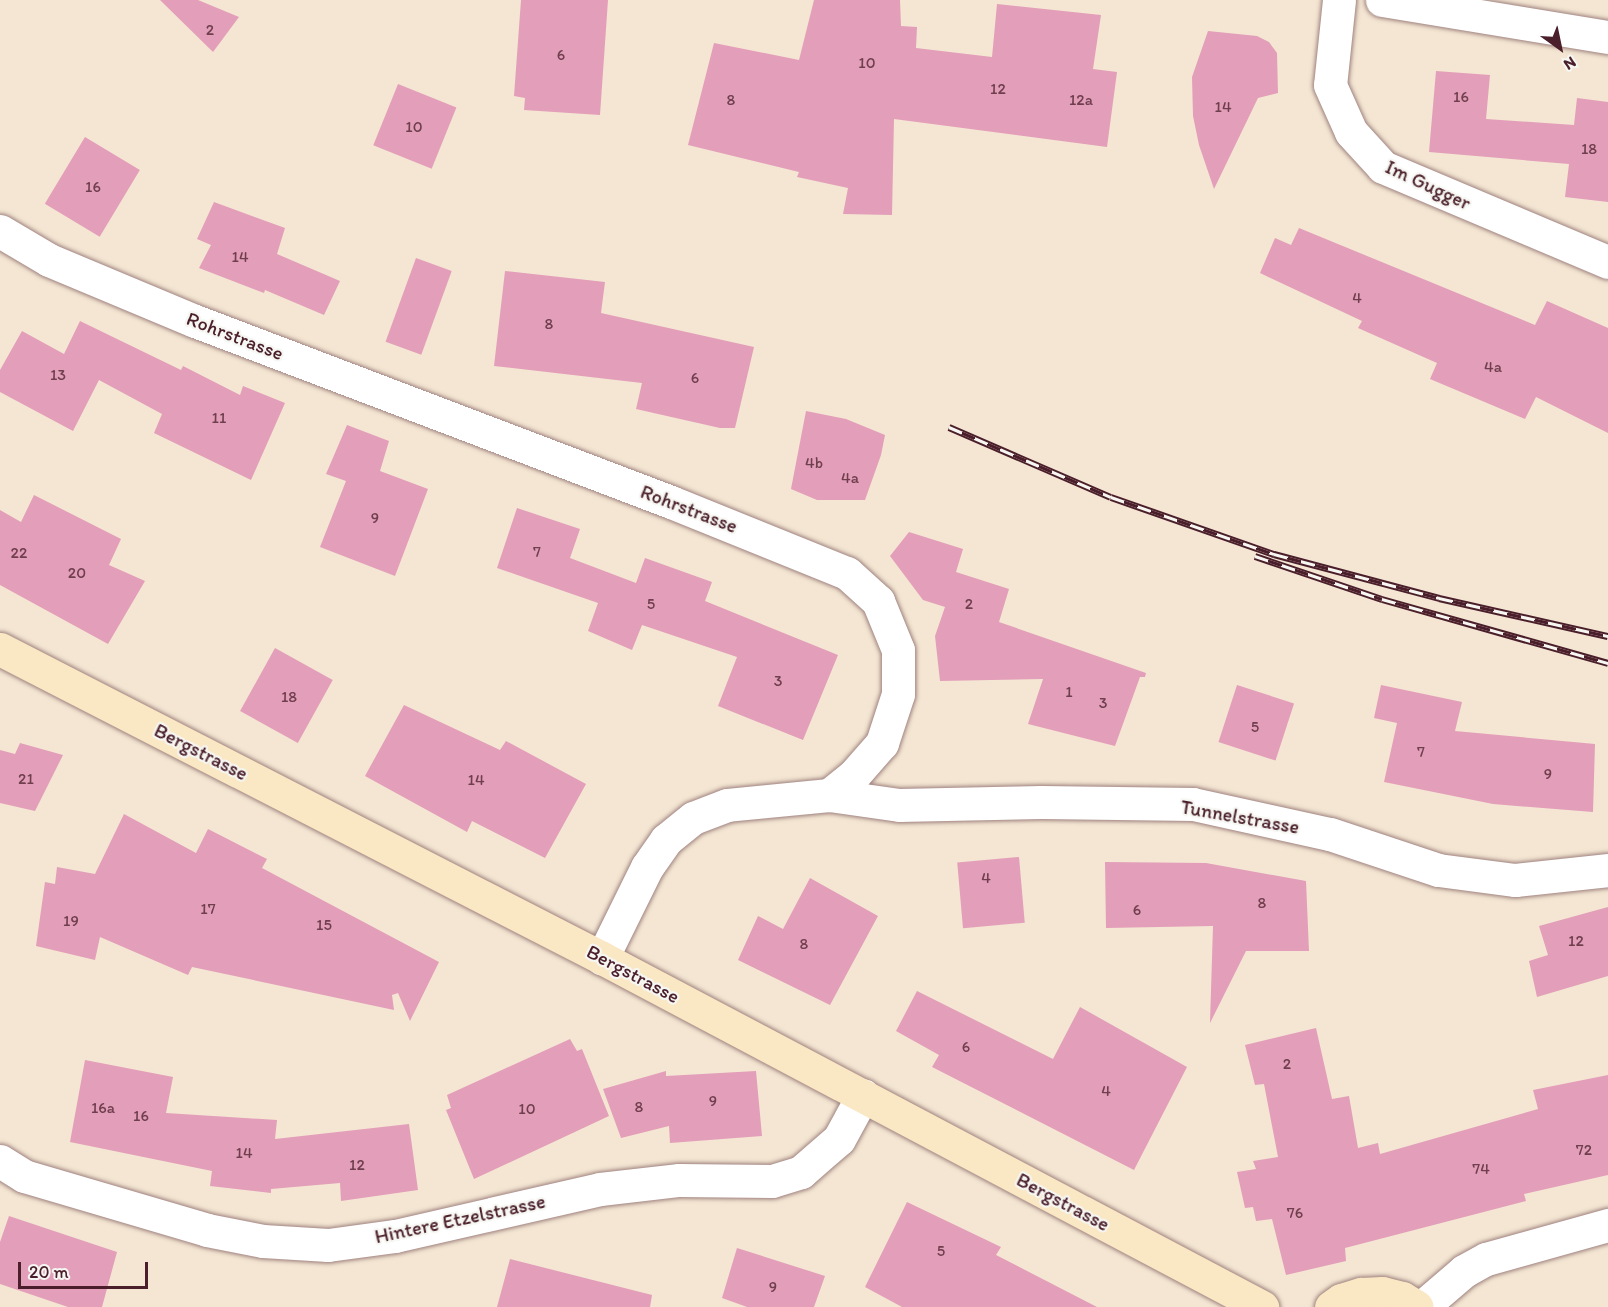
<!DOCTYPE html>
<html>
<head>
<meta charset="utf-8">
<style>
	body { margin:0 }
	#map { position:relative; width:1608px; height:1307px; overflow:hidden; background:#f4e6d3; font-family:Itim,sans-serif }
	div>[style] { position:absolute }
	.building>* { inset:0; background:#e39eb9; transform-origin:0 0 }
	.roads { filter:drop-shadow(0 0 2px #9f827f) drop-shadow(0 0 2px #9f827f) }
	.street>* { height:33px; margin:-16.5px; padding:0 16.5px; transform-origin:16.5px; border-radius:16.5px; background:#fff }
	.secondary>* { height:33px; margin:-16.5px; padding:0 16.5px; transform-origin:16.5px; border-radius:16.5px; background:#fae7c3 }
	.rail>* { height:7px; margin-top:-3.5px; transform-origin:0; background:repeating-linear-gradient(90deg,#f6f6f2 0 14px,#4a1f2b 0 28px); box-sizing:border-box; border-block:2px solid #4a1f2b }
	span { translate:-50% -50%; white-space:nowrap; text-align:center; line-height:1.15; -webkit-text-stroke:4.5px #f6f6f2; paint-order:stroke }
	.number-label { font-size:16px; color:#703f4e }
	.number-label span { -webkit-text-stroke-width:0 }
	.street-label { font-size:20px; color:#4a1f2b }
	.north { position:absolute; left:1530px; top:18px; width:60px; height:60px; -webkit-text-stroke:4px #f6f6f2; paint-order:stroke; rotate:147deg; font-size:16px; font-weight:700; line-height:24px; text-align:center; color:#4a1f2b }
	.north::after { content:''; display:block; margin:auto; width:21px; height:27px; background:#4a1f2b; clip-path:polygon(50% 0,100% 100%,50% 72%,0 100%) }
	.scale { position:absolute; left:18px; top:1262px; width:130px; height:27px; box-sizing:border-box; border:3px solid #4a1f2b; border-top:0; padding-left:8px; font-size:18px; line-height:21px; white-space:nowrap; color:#4a1f2b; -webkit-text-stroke:4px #f6f6f2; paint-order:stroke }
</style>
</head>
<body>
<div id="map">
	<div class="building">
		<i style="clip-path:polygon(160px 0,198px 0,239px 17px,213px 52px)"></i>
		<i style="clip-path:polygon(521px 0,608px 0,600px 115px,524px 110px,525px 98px,514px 96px)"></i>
		<i style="clip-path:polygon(814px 0,900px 0,901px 26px,917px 27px,916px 48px,992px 57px,997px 4px,1101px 15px,1093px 69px,1117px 72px,1107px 147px,894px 119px,892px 215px,843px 214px,848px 188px,797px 177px,799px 172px,688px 145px,714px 43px,799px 60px)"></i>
		<i style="clip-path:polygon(1208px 31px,1257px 36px,1269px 42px,1277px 53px,1278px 93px,1258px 98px,1214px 189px,1199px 145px,1193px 116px,1192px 77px)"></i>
		<i style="clip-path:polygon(1436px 71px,1490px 75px,1486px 119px,1574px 125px,1577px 98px,1608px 102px,1608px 202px,1565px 197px,1569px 164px,1429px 152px)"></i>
		<i style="left:398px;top:84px;width:63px;height:66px;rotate:22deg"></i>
		<i style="left:85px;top:137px;width:64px;height:78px;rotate:31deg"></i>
		<i style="clip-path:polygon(214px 202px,285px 228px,277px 254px,340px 281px,324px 315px,265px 290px,264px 293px,199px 268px,211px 245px,197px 239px)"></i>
		<i style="clip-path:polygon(1299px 228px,1535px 325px,1547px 301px,1608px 328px,1608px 433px,1536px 397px,1525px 419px,1430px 379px,1437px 363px,1358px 328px,1362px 321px,1260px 273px,1275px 238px,1291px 245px)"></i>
		<i style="left:416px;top:258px;width:38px;height:89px;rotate:20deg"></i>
		<i style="clip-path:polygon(505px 271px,605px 282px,601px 313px,754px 347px,735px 428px,720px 428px,636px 409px,642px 383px,494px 366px)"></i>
		<i style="clip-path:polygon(80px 321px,181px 370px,183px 366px,240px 395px,243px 386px,285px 403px,251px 480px,154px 433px,162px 414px,99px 380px,73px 431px,0 392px,0 370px,22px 331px,64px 354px)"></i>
		<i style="clip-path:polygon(806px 411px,846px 419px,885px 435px,881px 455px,865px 500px,817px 500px,791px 489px)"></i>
		<i style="clip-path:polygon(347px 425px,389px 441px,380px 471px,428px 489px,395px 576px,320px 547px,346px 481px,326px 474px)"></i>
		<i style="clip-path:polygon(34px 495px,121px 539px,109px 565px,145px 581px,108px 644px,0 585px,0 510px,21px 522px)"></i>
		<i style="clip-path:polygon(517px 508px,580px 529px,570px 558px,636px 583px,645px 558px,712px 582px,705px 601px,838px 655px,803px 740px,718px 706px,737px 657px,642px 625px,632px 650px,588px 631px,598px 603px,497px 568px)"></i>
		<i style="clip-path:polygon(909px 532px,963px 549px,956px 572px,1009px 589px,999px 622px,1146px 673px,1145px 677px,1140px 677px,1115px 746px,1028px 724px,1043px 679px,940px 681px,935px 636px,945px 607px,923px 600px,890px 556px)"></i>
		<i style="left:275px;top:648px;width:66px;height:72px;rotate:29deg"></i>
		<i style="left:1237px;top:685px;width:60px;height:60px;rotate:18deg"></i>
		<i style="clip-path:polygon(1381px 685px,1462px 702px,1455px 731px,1595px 744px,1593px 812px,1493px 804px,1384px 782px,1397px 723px,1374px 718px)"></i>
		<i style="clip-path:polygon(404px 705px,500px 750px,506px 741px,586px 784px,545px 858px,472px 821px,467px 832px,365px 776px)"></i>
		<i style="clip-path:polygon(20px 743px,63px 755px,35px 811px,0 803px,0 750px,15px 754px)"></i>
		<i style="clip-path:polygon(124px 814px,196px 853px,208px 829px,267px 859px,262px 868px,439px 962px,410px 1021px,398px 993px,392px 995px,394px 1010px,192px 967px,188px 975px,100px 937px,95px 960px,36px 946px,45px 882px,55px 884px,57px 867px,95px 874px)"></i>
		<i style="left:1019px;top:857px;width:66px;height:62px;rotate:85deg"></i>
		<i style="clip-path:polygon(1105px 862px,1206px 863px,1306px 881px,1309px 951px,1246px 951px,1210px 1023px,1213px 926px,1106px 928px)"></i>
		<i style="clip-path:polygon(810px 878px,878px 916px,830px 1005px,738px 960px,758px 916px,783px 929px)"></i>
		<i style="clip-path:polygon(1608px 907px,1608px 976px,1537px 997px,1529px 961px,1548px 955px,1539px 926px)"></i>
		<i style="clip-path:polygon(917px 991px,1053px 1059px,1080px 1007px,1187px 1067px,1134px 1170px,932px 1067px,939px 1055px,896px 1031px)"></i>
		<i style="clip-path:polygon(1316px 1028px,1332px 1099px,1349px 1096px,1358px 1148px,1378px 1143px,1380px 1154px,1538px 1109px,1533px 1090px,1608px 1075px,1608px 1175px,1524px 1194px,1526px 1201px,1345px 1248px,1346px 1261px,1286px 1275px,1272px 1219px,1256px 1221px,1253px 1207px,1245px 1208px,1237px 1172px,1256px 1169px,1253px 1161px,1278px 1157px,1264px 1084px,1255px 1085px,1245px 1045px)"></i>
		<i style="clip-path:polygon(570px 1039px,577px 1051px,582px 1049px,609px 1116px,474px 1179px,446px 1110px,451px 1108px,447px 1095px)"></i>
		<i style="clip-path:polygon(85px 1060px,173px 1077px,166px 1113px,277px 1120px,275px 1139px,409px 1124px,418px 1190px,341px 1201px,340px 1183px,271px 1189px,271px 1193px,210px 1186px,212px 1171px,70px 1142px)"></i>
		<i style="clip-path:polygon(666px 1071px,666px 1076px,756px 1071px,762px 1136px,670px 1143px,669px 1126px,621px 1138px,603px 1089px)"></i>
		<i style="clip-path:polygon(907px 1202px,1001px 1247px,996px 1255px,1097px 1307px,902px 1307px,865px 1287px)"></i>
		<i style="clip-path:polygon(9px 1216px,117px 1252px,102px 1307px,68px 1307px,0 1284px,0 1242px)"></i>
		<i style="clip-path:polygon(737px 1248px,825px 1276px,814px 1307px,747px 1307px,722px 1298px)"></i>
		<i style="clip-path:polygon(510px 1259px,652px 1295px,650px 1307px,497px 1307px)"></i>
	</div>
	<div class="roads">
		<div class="street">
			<i style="left:1339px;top:0;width:85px;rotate:96deg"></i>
			<i style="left:1330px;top:85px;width:51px;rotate:65.9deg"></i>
			<i style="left:1351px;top:132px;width:47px;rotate:47.6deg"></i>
			<i style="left:1383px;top:167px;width:244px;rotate:22.9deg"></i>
			<i style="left:1382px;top:0;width:229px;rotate:9.3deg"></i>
			<i style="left:0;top:231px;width:57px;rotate:30.6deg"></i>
			<i style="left:49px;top:260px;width:158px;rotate:22.7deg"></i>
			<i style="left:195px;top:321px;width:509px;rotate:20.82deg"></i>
			<i style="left:671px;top:502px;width:190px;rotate:22deg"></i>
			<i style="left:847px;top:573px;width:42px;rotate:42.1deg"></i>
			<i style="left:878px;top:601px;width:53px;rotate:67.8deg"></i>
			<i style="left:898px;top:650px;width:44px;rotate:90deg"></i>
			<i style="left:898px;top:694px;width:52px;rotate:108.1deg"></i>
			<i style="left:882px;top:743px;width:43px;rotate:131.2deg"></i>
			<i style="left:854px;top:775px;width:32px;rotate:141deg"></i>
			<i style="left:829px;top:795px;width:102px;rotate:174.4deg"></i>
			<i style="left:727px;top:805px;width:36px;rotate:159deg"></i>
			<i style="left:693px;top:818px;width:35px;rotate:141deg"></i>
			<i style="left:666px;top:840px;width:33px;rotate:125deg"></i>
			<i style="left:647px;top:867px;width:102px;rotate:116.3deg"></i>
			<i style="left:829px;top:795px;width:71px;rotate:8.1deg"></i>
			<i style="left:899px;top:805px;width:142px;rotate:-1.2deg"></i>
			<i style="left:1041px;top:802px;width:152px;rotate:0.8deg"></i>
			<i style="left:1193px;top:804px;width:140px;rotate:12.4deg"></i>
			<i style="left:1330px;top:834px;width:114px;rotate:18.4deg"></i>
			<i style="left:1438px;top:870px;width:78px;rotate:7.4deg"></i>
			<i style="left:1515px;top:880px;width:94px;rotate:-6.1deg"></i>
			<i style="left:0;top:1161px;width:28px;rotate:32deg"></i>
			<i style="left:24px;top:1176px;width:191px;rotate:16.4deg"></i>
			<i style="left:207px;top:1230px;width:57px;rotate:11.1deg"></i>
			<i style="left:263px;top:1241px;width:65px;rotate:3.5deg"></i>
			<i style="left:328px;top:1245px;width:68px;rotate:-7.7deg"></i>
			<i style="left:395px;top:1236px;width:210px;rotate:-12.9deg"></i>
			<i style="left:600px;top:1189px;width:80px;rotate:-6.5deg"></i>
			<i style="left:679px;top:1180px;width:93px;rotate:0.6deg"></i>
			<i style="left:772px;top:1181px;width:30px;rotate:-17deg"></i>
			<i style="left:801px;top:1172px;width:50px;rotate:-41deg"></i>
			<i style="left:839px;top:1139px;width:50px;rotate:-61.4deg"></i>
			<i style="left:1422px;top:1307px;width:55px;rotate:-40.6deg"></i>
			<i style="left:1464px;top:1271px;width:25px;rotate:-29deg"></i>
			<i style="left:1486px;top:1259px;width:127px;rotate:-15.6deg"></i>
		</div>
		<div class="secondary">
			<i style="left:0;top:649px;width:677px;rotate:27.17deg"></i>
			<i style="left:602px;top:958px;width:747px;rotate:27.87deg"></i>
			<i style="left:1331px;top:1307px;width:12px;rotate:-35deg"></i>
			<i style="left:1341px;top:1300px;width:21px;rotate:-17deg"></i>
			<i style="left:1361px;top:1294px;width:21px;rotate:-3deg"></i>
			<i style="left:1382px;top:1293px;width:21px;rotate:14deg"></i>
			<i style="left:1402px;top:1298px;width:17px;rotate:31deg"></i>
		</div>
	</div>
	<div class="rail">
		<i style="left:949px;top:427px;width:176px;rotate:23.4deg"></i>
		<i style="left:1111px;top:497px;width:173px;rotate:19.3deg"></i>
		<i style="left:1274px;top:554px;width:171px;rotate:14.9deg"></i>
		<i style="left:1439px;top:598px;width:173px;rotate:12.7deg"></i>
		<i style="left:1255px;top:556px;width:134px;rotate:18.7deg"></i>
		<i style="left:1382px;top:599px;width:235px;rotate:15.8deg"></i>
	</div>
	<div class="number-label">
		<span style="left:210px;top:30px">2</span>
		<span style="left:561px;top:55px">6</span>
		<span style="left:867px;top:63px">10</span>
		<span style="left:998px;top:89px">12</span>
		<span style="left:1461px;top:97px">16</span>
		<span style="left:731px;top:100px">8</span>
		<span style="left:1081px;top:100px">12a</span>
		<span style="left:1223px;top:107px">14</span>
		<span style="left:414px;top:127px">10</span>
		<span style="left:1589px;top:149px">18</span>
		<span style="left:93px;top:187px">16</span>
		<span style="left:240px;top:257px">14</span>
		<span style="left:1357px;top:298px">4</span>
		<span style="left:549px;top:324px">8</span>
		<span style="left:1493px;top:367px">4a</span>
		<span style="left:58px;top:375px">13</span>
		<span style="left:695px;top:378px">6</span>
		<span style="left:219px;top:418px">11</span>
		<span style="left:814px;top:463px">4b</span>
		<span style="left:850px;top:478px">4a</span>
		<span style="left:375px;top:518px">9</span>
		<span style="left:537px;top:552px">7</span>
		<span style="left:19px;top:553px">22</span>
		<span style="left:77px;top:573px">20</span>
		<span style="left:651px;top:604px">5</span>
		<span style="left:969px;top:604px">2</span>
		<span style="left:778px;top:681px">3</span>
		<span style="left:1069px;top:692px">1</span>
		<span style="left:289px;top:697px">18</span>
		<span style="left:1103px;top:703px">3</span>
		<span style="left:1255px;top:727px">5</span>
		<span style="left:1421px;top:752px">7</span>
		<span style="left:1548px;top:774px">9</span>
		<span style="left:26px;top:779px">21</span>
		<span style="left:476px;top:780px">14</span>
		<span style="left:986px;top:878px">4</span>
		<span style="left:1262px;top:903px">8</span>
		<span style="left:208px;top:909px">17</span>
		<span style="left:1137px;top:910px">6</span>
		<span style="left:71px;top:921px">19</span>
		<span style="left:324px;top:925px">15</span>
		<span style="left:1576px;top:941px">12</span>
		<span style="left:804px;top:944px">8</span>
		<span style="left:966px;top:1047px">6</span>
		<span style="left:1287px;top:1064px">2</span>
		<span style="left:1106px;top:1091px">4</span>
		<span style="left:713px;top:1101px">9</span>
		<span style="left:639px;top:1107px">8</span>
		<span style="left:103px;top:1108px">16a</span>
		<span style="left:527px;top:1109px">10</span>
		<span style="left:141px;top:1116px">16</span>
		<span style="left:1584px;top:1150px">72</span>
		<span style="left:244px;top:1153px">14</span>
		<span style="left:357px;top:1165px">12</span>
		<span style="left:1481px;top:1169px">74</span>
		<span style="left:1295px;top:1213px">76</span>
		<span style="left:941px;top:1251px">5</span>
		<span style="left:773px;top:1287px">9</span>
	</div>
	<div class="street-label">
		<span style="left:1428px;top:185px;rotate:25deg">Im Gugger</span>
		<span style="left:235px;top:336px;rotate:21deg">Rohrstrasse</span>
		<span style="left:689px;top:509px;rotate:21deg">Rohrstrasse</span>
		<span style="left:201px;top:752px;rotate:27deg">Bergstrasse</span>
		<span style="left:1240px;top:817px;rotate:10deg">Tunnelstrasse</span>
		<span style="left:633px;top:974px;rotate:28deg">Bergstrasse</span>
		<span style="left:1063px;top:1202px;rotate:28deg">Bergstrasse</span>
		<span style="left:460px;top:1219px;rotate:-12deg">Hintere Etzelstrasse</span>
	</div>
	<div class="north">N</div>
	<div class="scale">20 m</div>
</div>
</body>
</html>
